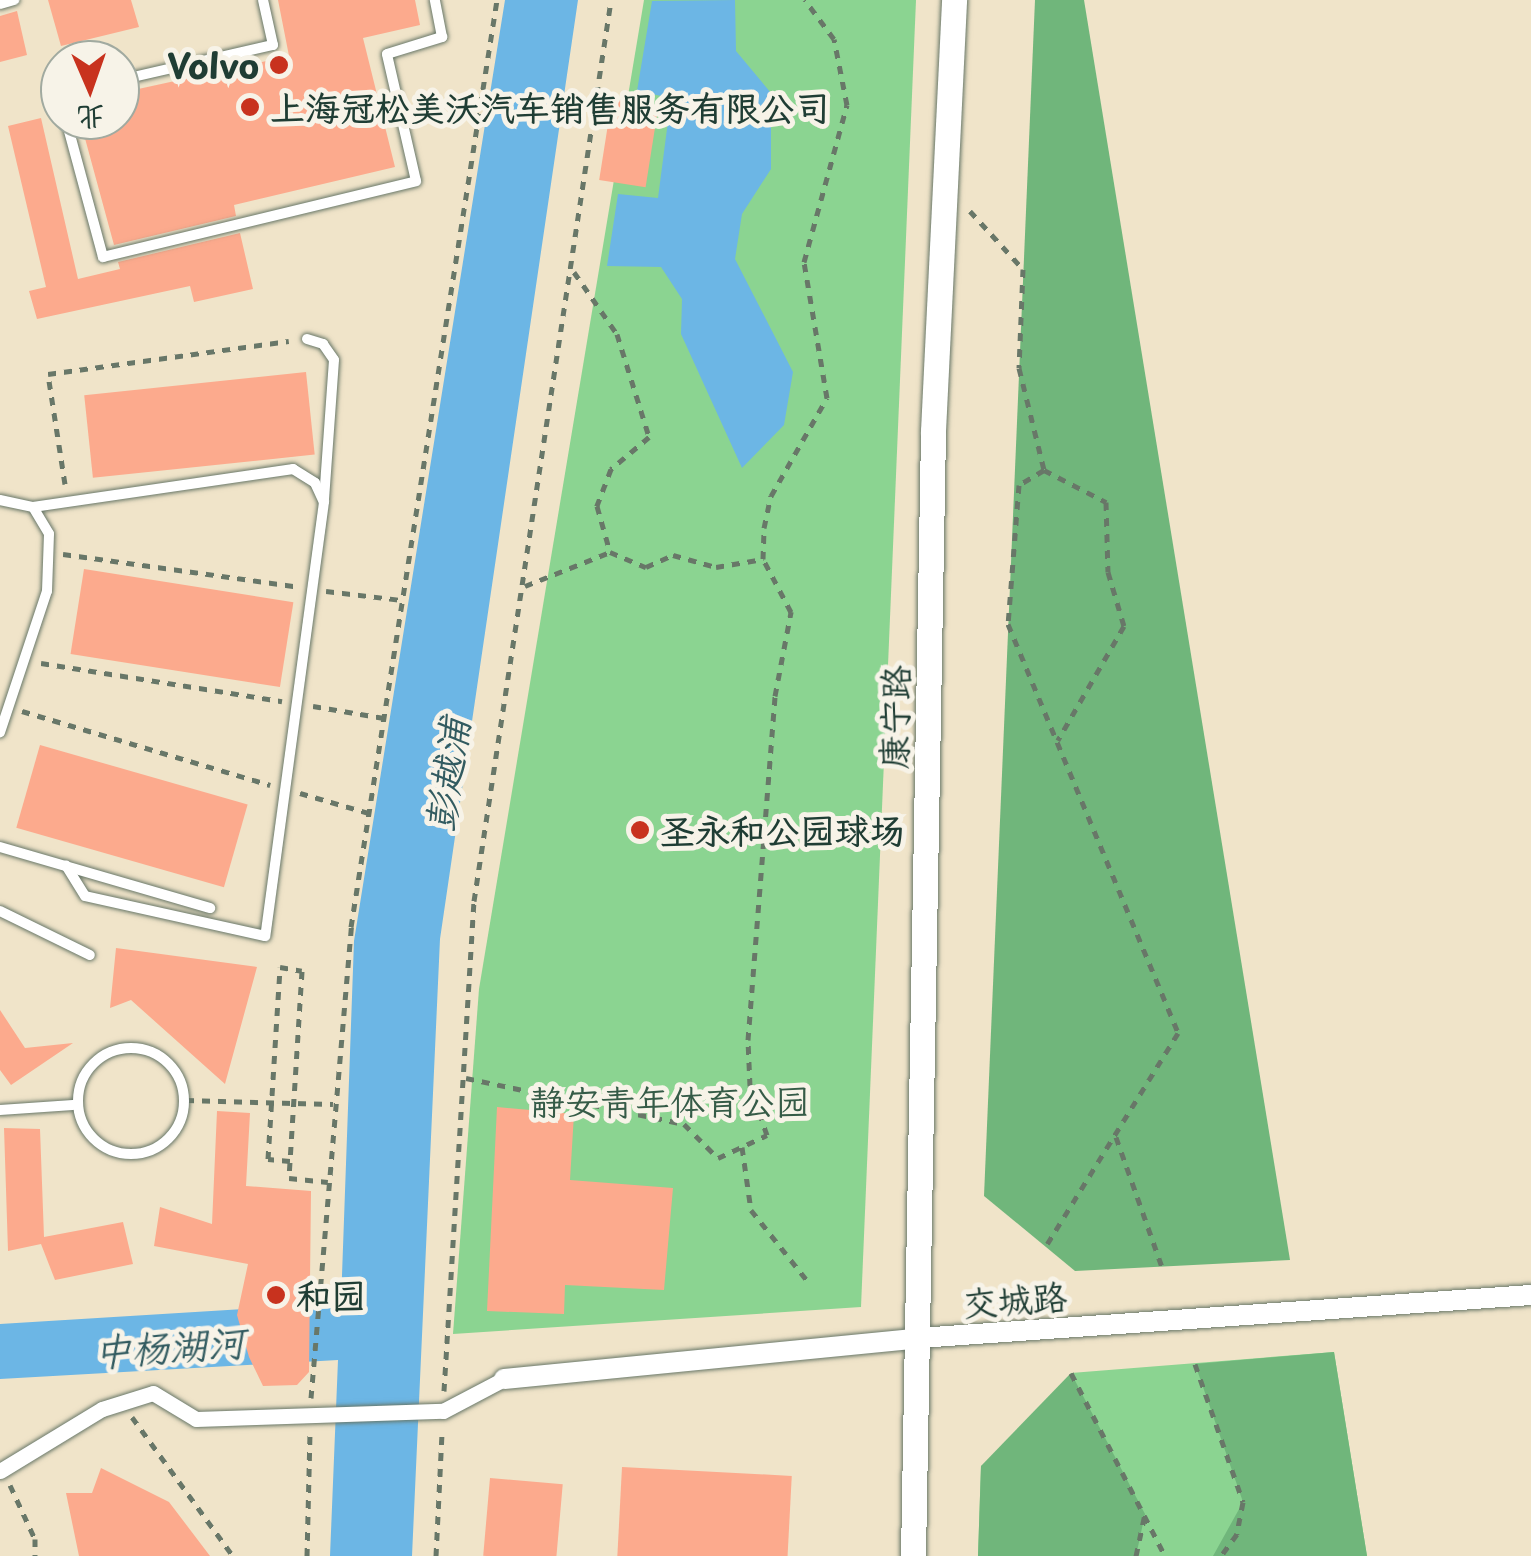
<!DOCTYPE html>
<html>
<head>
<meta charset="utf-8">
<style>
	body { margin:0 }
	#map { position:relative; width:1531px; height:1556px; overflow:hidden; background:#f0e4c9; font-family:"Playpen Sans","LXGW WenKai TC",sans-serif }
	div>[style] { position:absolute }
	.green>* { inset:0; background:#8bd491 }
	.forest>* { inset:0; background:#70b67b }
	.water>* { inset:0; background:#6cb6e5 }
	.building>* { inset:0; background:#fcaa8d; transform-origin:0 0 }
	.path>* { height:5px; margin-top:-2.5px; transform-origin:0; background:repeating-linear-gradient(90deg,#687768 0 8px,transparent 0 16px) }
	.roads { filter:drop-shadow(0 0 2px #687768) drop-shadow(0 0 2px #687768) }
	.service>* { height:10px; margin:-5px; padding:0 5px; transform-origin:5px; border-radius:5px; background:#fff }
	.service>.ring { margin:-5px; padding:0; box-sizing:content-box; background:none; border:10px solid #fff; border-radius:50% }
	.pedestrian>* { height:15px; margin:-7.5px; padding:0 7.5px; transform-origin:7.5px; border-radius:7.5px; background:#fff }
	.minor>* { height:20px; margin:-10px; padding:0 10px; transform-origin:10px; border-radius:10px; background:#fff }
	.tertiary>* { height:25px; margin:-12.5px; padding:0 12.5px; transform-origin:12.5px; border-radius:12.5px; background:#fff }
	.dots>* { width:28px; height:28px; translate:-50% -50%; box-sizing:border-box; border:5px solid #f7f3e8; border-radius:50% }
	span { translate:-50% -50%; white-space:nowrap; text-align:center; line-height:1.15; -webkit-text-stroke:10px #f7f3e8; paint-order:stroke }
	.poi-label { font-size:35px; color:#1f3d34; font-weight:700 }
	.right { translate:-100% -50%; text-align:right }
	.left { translate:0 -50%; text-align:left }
	.street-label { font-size:35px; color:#1f3d34 }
	.park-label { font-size:35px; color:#355b47 }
	.water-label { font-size:38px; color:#325b60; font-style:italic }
	.north { position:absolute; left:40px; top:40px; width:100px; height:100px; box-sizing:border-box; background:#f7f3e8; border:2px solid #a1aaa0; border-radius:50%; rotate:178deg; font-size:28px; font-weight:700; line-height:40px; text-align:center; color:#1f3d34 }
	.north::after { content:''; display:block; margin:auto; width:35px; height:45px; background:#c8321e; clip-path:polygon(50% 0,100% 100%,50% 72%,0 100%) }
</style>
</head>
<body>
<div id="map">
	<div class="green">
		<i style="clip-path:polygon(644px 0,916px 0,861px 1307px,453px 1334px,479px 989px)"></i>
		<i style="clip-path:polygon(1334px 1352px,1367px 1556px,978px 1556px,981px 1466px,1006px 1453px,1054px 1406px,1071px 1373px)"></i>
	</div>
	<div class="forest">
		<i style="clip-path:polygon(1035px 0,1084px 0,1290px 1260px,1075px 1271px,984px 1196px)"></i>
		<i style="clip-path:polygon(1334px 1352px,1367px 1556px,1213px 1556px,1243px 1502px,1195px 1364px)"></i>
		<i style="clip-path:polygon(1071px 1373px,1145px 1514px,1136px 1556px,978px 1556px,981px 1466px)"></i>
	</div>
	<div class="water">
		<i style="clip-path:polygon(505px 0,578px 0,440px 939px,412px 1556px,330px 1556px,338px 1360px,0 1379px,0 1324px,341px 1303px,354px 941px)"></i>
		<i style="clip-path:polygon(735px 0,736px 51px,771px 93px,771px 169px,742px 214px,735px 259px,793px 372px,784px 425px,742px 468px,681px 334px,682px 299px,661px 267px,607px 266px,618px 194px,658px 198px,671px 98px,637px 91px,652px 1px)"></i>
	</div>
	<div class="building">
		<i style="clip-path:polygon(48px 0,131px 0,139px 27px,61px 46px)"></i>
		<i style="clip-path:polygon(278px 0,415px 0,420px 25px,363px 38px,395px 167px,234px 205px,236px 216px,114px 245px,80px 120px,120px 120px,120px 93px,289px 56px)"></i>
		<i style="clip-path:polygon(17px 11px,27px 55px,0 62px,0 16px)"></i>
		<i style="left:612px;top:99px;width:47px;height:82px;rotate:9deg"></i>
		<i style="clip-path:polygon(41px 118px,78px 279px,120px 269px,118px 262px,240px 233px,253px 289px,194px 302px,190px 286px,37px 319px,29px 291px,46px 287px,8px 126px)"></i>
		<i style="left:306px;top:372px;width:83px;height:223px;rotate:84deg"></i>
		<i style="left:84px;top:569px;width:212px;height:86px;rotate:9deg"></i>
		<i style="left:40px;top:745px;width:216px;height:86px;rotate:16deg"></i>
		<i style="clip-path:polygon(116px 948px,257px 967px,225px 1084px,131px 1000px,110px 1008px)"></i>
		<i style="clip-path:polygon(0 1010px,25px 1048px,73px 1043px,11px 1085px,0 1070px)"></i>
		<i style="clip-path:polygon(497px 1107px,574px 1114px,570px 1180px,673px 1188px,664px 1290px,565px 1285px,564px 1314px,487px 1311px)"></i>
		<i style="clip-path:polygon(217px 1111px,250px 1113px,246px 1186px,311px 1191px,309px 1372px,297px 1385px,263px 1386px,249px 1357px,237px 1315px,248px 1264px,154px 1246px,160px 1207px,212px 1224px)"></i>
		<i style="clip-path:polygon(4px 1128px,40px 1129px,44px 1237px,123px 1222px,133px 1264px,55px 1280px,41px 1244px,8px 1251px)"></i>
		<i style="left:622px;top:1467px;width:170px;height:89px;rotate:3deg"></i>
		<i style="clip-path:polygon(101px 1468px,169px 1502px,210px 1556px,79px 1556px,66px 1493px,92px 1493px)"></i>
		<i style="left:490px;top:1478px;width:73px;height:78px;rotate:5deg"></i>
	</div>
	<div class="path">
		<i style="left:970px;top:211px;width:79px;rotate:47.6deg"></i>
		<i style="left:1023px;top:269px;width:99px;rotate:92.3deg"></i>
		<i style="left:1019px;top:368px;width:105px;rotate:76.2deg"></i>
		<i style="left:1044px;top:470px;width:29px;rotate:149deg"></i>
		<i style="left:1019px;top:485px;width:139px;rotate:94.5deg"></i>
		<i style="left:1008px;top:624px;width:443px;rotate:67.4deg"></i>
		<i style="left:1178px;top:1033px;width:248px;rotate:121.8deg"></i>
		<i style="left:574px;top:272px;width:75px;rotate:55.3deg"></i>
		<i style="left:617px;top:334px;width:108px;rotate:72.7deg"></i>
		<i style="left:649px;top:437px;width:50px;rotate:139.9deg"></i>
		<i style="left:611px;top:469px;width:40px;rotate:111deg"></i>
		<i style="left:597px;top:506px;width:48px;rotate:74.2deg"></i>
		<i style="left:610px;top:552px;width:39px;rotate:23deg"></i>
		<i style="left:646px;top:567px;width:30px;rotate:-24deg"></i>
		<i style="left:673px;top:555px;width:45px;rotate:15.6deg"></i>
		<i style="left:716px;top:567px;width:48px;rotate:-9.7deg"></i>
		<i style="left:1044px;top:470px;width:70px;rotate:27.3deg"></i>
		<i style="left:1106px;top:502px;width:70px;rotate:88.4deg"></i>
		<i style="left:1108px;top:572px;width:56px;rotate:73.5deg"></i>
		<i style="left:1124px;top:626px;width:132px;rotate:120.1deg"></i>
		<i style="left:65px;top:484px;width:111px;rotate:-98.8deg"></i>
		<i style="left:48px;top:374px;width:243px;rotate:-7.8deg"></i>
		<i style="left:63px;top:554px;width:234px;rotate:7.9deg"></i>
		<i style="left:525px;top:586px;width:92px;rotate:-21.8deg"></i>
		<i style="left:326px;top:591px;width:77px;rotate:6.8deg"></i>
		<i style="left:41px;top:663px;width:244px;rotate:9deg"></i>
		<i style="left:313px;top:706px;width:72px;rotate:9.6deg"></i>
		<i style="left:22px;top:711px;width:259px;rotate:16.6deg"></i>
		<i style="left:300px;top:793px;width:72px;rotate:16.2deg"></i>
		<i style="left:466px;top:1078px;width:223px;rotate:11.9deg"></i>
		<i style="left:684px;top:1124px;width:48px;rotate:45deg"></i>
		<i style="left:718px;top:1158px;width:54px;rotate:-25.1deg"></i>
		<i style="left:767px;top:1135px;width:52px;rotate:-109.1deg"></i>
		<i style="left:750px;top:1086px;width:46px;rotate:-92.5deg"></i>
		<i style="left:748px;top:1040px;width:345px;rotate:-85.5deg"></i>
		<i style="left:775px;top:696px;width:86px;rotate:-79.2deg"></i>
		<i style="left:791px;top:612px;width:60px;rotate:-117.8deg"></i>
		<i style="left:763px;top:559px;width:31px;rotate:-88deg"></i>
		<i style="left:764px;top:528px;width:33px;rotate:-78deg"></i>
		<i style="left:771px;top:496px;width:113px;rotate:-60.3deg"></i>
		<i style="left:827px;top:398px;width:138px;rotate:-99.6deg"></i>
		<i style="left:804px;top:262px;width:163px;rotate:-74.7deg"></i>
		<i style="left:847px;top:105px;width:67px;rotate:-101.1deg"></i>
		<i style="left:834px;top:39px;width:49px;rotate:-126.6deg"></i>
		<i style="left:186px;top:1100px;width:147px;rotate:1.6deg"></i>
		<i style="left:1116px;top:1137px;width:138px;rotate:70.5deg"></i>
		<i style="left:742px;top:1147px;width:64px;rotate:81.9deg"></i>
		<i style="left:751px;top:1210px;width:93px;rotate:51.5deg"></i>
		<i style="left:290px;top:1161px;width:22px;rotate:-175deg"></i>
		<i style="left:268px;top:1159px;width:192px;rotate:-86.4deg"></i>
		<i style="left:280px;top:967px;width:22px;rotate:10deg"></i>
		<i style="left:302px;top:971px;width:207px;rotate:93.6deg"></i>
		<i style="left:289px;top:1178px;width:39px;rotate:6deg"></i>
		<i style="left:1195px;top:1364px;width:146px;rotate:70.8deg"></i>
		<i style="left:1243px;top:1502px;width:33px;rotate:101deg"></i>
		<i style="left:1237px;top:1534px;width:27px;rotate:126deg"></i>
		<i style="left:1071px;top:1373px;width:206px;rotate:62.8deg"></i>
		<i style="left:444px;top:1391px;width:491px;rotate:-86.5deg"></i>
		<i style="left:474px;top:901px;width:911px;rotate:-81.35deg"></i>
		<i style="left:311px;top:1398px;width:473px;rotate:-85.1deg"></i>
		<i style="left:351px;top:927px;width:938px;rotate:-81.05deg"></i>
		<i style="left:132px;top:1417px;width:172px;rotate:54deg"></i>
		<i style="left:10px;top:1485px;width:60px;rotate:65.2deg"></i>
		<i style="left:35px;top:1539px;width:17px;rotate:90deg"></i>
		<i style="left:307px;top:1556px;width:122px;rotate:-88.6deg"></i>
		<i style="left:436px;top:1556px;width:124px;rotate:-87.2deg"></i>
		<i style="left:1136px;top:1556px;width:40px;rotate:-78deg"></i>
	</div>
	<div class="roads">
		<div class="service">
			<i style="left:0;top:4px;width:15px;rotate:-16deg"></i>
			<i style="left:120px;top:80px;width:157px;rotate:-12.9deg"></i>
			<i style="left:273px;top:45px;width:46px;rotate:-102.5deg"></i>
			<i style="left:60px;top:94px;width:3px;rotate:90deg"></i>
			<i style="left:66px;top:120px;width:142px;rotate:74.9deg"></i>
			<i style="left:103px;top:257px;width:322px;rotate:-13.6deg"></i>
			<i style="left:416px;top:181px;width:130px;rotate:-102.9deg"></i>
			<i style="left:387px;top:54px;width:58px;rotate:-17.2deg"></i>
			<i style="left:442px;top:37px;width:38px;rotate:-101deg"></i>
			<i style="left:307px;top:339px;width:17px;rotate:17deg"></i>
			<i style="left:323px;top:344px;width:19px;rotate:55deg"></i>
			<i style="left:334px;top:360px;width:141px;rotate:94.1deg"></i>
			<i style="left:0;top:500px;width:34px;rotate:12deg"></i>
			<i style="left:33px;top:507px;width:31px;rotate:59deg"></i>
			<i style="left:49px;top:534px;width:57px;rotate:92deg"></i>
			<i style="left:47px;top:591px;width:149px;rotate:108.4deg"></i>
			<i style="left:33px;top:507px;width:263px;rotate:-8.3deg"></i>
			<i style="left:293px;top:469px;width:26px;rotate:32deg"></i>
			<i style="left:315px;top:483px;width:21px;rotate:65deg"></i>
			<i style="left:324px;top:502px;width:438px;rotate:97.7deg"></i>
			<i style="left:265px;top:936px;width:184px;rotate:-167.5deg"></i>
			<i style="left:85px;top:896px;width:36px;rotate:-122deg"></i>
			<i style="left:0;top:847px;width:219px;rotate:16.2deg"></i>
			<i style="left:0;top:911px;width:100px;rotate:26.1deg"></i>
			<i class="ring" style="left:78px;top:1048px;width:96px;height:96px"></i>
			<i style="left:0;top:1110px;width:73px;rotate:-3.9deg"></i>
		</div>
		<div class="pedestrian">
			<i style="left:0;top:1471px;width:119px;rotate:-31.3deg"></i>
			<i style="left:102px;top:1409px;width:53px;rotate:-17.4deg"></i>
			<i style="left:153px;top:1393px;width:50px;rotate:31.2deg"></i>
			<i style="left:196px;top:1419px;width:247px;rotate:-1.9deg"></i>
			<i style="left:443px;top:1411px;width:69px;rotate:-27.7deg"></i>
		</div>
		<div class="minor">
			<i style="left:504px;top:1379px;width:417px;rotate:-5.6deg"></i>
			<i style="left:919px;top:1338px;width:614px;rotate:-4.02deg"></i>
		</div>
		<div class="tertiary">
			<i style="left:913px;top:1556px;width:1125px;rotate:-88.98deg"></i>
			<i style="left:933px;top:431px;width:432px;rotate:-87.2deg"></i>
		</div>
	</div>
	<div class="dots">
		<i style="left:279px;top:65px;background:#c8321e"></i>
		<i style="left:250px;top:107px;background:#c8321e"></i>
		<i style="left:640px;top:830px;background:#c8321e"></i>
		<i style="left:276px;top:1295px;background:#c8321e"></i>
	</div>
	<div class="poi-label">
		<span class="right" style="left:259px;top:65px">Volvo</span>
		<span class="left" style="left:270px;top:107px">上海冠松美沃汽车销售服务有限公司</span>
		<span class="left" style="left:660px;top:830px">圣永和公园球场</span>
		<span class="left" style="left:296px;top:1295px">和园</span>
	</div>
	<div class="street-label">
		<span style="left:894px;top:717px;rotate:-89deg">康宁路</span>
		<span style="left:1015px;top:1299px;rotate:-4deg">交城路</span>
	</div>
	<div class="park-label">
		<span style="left:670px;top:1101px">静安青年体育公园</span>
	</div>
	<div class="water-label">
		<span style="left:446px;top:775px;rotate:-82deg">彭越浦</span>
		<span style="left:169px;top:1346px;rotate:-4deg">中杨湖河</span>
	</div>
	<div class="north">北</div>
</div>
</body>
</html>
